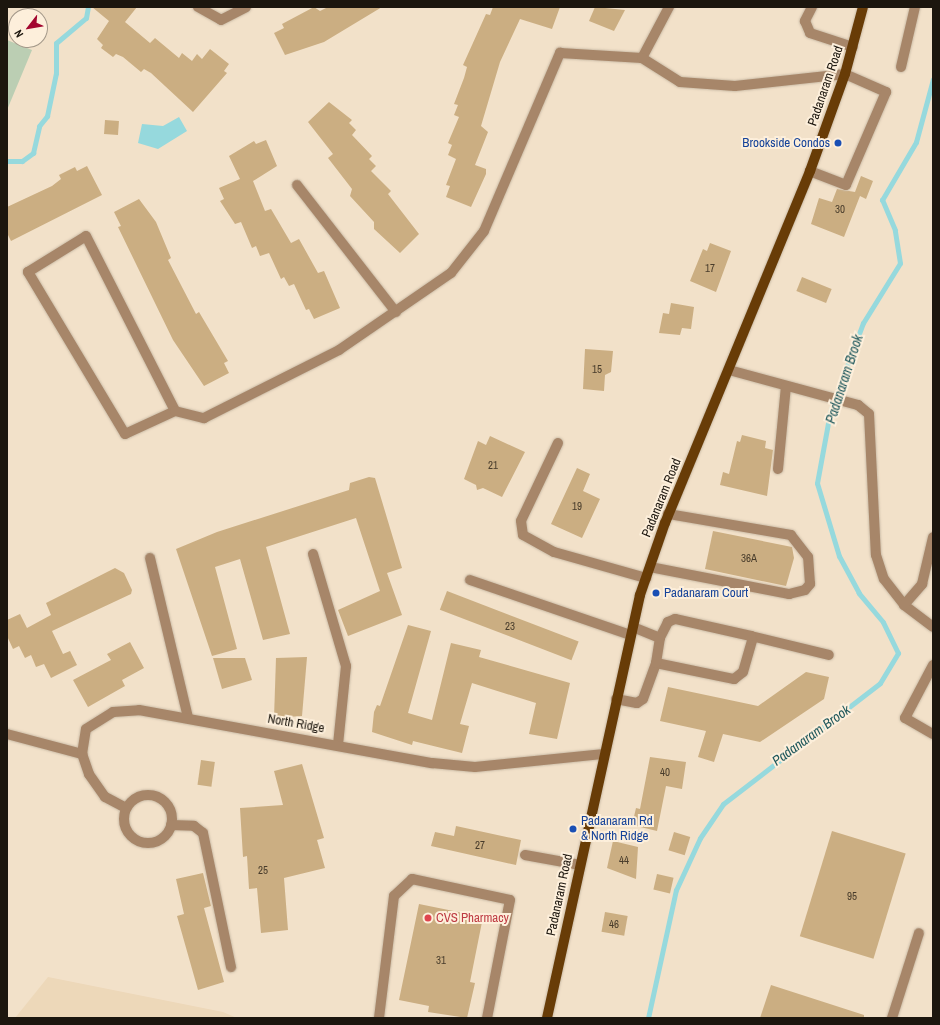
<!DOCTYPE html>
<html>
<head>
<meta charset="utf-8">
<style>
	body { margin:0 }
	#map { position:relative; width:940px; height:1025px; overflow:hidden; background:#f2e1c9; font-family:"Archivo Narrow",sans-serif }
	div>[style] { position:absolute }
	.built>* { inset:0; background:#edd8b9 }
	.green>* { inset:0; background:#bbceb3 }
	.water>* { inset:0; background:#96d9dd }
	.stream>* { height:5px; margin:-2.5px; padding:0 2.5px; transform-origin:2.5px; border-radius:2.5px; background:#96d9dd }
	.building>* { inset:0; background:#cbae82; transform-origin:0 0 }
	.roads { filter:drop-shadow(0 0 1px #cbbca7) drop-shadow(0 0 1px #cbbca7) }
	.minor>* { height:10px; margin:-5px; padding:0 5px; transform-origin:5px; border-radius:5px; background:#a78669 }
	.minor>.ring { margin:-5px; padding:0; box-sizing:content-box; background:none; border:10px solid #a78669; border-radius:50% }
	.major>* { height:10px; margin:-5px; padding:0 5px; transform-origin:5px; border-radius:5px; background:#683c07 }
	.dots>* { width:11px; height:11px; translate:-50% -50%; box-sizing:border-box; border:2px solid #fdefdb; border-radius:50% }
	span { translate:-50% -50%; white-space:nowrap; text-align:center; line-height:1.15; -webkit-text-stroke:4px #fdefdb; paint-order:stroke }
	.number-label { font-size:11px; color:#483c2b }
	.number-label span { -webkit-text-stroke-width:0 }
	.street-label { font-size:13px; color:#1c160e }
	.transit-label { font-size:13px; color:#164399 }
	.right { translate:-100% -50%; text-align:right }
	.left { translate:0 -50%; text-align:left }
	.health-label { font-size:13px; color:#be3a42 }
	.water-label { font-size:14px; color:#1f585c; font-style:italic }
	.frame { position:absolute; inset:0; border:8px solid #1c160e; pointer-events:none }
	.north { position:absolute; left:8px; top:8px; width:40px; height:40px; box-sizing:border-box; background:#fdefdb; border:1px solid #a39889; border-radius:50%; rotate:239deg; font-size:11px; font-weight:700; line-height:16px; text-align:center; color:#1c160e }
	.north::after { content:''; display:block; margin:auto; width:14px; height:18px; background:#a3062f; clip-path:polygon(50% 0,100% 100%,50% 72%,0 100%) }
</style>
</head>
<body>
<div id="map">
	<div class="built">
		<i style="clip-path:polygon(48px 977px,223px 1012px,237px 1018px,15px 1018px)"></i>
	</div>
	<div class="green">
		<i style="clip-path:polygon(7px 40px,32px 50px,7px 110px)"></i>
	</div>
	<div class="water">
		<i style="clip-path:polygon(179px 117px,187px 131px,158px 149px,138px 143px,142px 124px,163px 126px)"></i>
	</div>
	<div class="stream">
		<i style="left:7px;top:161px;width:15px"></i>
		<i style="left:22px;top:161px;width:14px;rotate:-36deg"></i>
		<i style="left:33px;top:153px;width:28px;rotate:-77deg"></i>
		<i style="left:39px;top:126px;width:13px;rotate:-51deg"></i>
		<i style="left:47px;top:116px;width:44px;rotate:-78.2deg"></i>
		<i style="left:56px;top:73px;width:30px;rotate:-90deg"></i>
		<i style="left:56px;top:43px;width:39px;rotate:-40deg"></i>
		<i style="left:86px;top:18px;width:11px;rotate:-80deg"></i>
		<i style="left:648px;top:1018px;width:131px;rotate:-77.7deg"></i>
		<i style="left:676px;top:890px;width:57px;rotate:-65.2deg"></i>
		<i style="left:700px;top:838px;width:41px;rotate:-55.9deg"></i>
		<i style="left:723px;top:804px;width:198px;rotate:-37.6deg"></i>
		<i style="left:880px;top:683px;width:35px;rotate:-59deg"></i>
		<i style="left:898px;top:653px;width:34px;rotate:-116deg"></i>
		<i style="left:883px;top:622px;width:38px;rotate:-130deg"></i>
		<i style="left:859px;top:593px;width:42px;rotate:-118.4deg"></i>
		<i style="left:839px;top:556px;width:76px;rotate:-106.8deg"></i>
		<i style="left:817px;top:483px;width:72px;rotate:-79.6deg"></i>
		<i style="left:830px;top:412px;width:95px;rotate:-69.7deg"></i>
		<i style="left:863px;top:323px;width:70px;rotate:-58.3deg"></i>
		<i style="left:900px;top:263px;width:33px;rotate:-99deg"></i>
		<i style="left:895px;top:230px;width:33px;rotate:-113deg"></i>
		<i style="left:882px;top:200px;width:67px;rotate:-59.6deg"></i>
		<i style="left:916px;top:142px;width:65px;rotate:-74.9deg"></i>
	</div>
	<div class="building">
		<i style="clip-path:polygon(92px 7px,137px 7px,125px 22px,150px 43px,155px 38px,179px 58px,182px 53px,192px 61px,197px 54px,202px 59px,210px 49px,229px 64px,224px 71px,227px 73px,193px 112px,151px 73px,144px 69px,141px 72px,123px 57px,116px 54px,113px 57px,101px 48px,103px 45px,97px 39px,109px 21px)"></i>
		<i style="clip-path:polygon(314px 7px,320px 11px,328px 7px,382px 7px,324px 42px,285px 55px,274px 33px,284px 28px,282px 24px)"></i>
		<i style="clip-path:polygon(493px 7px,560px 7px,552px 29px,520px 19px,500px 62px,481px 126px,488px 132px,475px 165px,486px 169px,486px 174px,471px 207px,446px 197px,450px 186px,446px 185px,456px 159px,448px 155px,452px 145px,448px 143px,459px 117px,454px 115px,458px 105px,454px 104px,464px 78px,467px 67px,463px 65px,486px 14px,490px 15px)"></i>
		<i style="clip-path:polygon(595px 7px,625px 10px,614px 31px,589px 21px)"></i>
		<i style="clip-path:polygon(329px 102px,352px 120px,349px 123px,356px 130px,352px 135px,372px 156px,369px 159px,376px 166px,371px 171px,391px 191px,388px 194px,419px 234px,400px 253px,374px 229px,374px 222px,350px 196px,352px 189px,328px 158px,333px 154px,308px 122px)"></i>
		<i style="left:105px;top:120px;width:14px;height:14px;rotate:4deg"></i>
		<i style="clip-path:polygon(266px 140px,277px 166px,253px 181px,265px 211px,271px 209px,291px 243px,299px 239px,318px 273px,324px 271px,340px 308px,314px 319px,309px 309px,306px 310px,294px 284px,289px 286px,284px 277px,281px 279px,269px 253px,260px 256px,256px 246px,252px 248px,241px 222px,235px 224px,220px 201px,224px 199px,219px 188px,240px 179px,229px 156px,254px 141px,256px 144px)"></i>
		<i style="clip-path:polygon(87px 166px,102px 195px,11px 241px,7px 233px,7px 207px,52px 186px,61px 179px,59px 175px,75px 167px,77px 171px)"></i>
		<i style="clip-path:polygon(861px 176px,873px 181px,866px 199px,860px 196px,844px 237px,811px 224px,819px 198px,832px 202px,837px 189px,855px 192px)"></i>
		<i style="clip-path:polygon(139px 199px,156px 222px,171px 258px,168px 260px,196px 314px,199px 312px,228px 361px,224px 363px,229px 373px,204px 386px,173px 340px,118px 227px,121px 226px,114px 212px)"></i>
		<i style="clip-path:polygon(710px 243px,731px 251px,716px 292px,690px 281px,703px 249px,707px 251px)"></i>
		<i style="left:802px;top:277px;width:32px;height:15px;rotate:22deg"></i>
		<i style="clip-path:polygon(671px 303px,694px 307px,691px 329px,682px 328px,680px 335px,659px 333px,663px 313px,669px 314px)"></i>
		<i style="clip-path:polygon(585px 349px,613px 351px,611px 372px,605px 375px,604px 391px,583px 389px)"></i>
		<i style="clip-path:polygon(742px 435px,766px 441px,765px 448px,773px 450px,767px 496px,720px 485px,723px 472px,729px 474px,737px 441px,740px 442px)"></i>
		<i style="clip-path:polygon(490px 436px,525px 452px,502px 497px,483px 488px,477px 490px,476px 485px,464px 479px,478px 441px,486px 445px)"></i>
		<i style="clip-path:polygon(577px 468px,590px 474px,583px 491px,600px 499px,582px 538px,551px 524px)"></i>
		<i style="clip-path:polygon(369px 477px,375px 478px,402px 568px,387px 573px,402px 615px,348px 636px,338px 610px,380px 591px,356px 518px,266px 547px,290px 634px,263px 640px,240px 559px,215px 567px,237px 649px,212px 656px,176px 549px,217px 532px,349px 490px,350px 483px)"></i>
		<i style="clip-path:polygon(713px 531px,792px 547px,794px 558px,786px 586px,705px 569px)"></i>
		<i style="clip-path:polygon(115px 568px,124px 573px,132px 590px,131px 594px,52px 631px,63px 654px,70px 651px,77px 665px,51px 678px,44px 664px,36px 667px,31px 655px,25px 658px,19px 646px,13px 649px,7px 636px,7px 620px,20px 614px,27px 628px,51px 615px,46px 603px)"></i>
		<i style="left:447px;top:591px;width:141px;height:20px;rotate:21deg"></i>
		<i style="clip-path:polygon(408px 625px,431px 631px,408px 713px,432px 720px,451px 643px,481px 650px,479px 657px,570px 683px,557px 739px,529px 734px,536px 703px,472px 683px,460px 724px,469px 726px,462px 753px,413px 741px,412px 745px,372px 732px,374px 712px,377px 705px,380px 706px)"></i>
		<i style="clip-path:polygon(130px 642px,144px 668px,122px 680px,125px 686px,88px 707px,73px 680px,111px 660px,107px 654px)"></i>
		<i style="clip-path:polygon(307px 657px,302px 716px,274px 718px,276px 658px)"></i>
		<i style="clip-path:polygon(213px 658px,245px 658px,252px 680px,222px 689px)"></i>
		<i style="clip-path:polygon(806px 672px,829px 677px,824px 699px,760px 742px,723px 734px,714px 762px,698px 757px,706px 731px,660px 721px,668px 687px,758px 706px)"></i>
		<i style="clip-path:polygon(650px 757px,686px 762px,682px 789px,666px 786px,657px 831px,632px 825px,636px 808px,640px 809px)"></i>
		<i style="left:201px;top:760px;width:14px;height:25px;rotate:8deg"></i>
		<i style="clip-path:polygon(302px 764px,324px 838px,317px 840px,325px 868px,284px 878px,288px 930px,261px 933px,257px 888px,249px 889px,247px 856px,243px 857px,240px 808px,283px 805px,274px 771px)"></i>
		<i style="clip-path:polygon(456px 826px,521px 840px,516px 865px,431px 846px,435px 832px,454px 836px)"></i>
		<i style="left:832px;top:831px;width:77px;height:110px;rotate:17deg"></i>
		<i style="left:674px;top:832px;width:17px;height:19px;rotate:17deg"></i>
		<i style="clip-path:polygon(613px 841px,638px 847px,636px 879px,607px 868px)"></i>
		<i style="clip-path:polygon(203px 873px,211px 906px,204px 908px,224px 982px,198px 990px,177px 916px,184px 914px,176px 879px)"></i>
		<i style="left:657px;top:874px;width:17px;height:16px;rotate:13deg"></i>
		<i style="clip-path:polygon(419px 904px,483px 917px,470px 982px,475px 983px,467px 1018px,428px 1012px,429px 1006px,399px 1000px)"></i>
		<i style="left:605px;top:912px;width:23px;height:20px;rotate:10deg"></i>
		<i style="clip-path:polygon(771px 985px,864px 1015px,864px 1018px,760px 1018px)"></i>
	</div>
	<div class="roads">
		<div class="minor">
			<i style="left:198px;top:7px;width:26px;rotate:29deg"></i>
			<i style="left:221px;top:20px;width:28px;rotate:-27deg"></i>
			<i style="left:812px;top:7px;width:16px;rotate:117deg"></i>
			<i style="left:805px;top:21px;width:13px;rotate:67deg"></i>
			<i style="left:810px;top:33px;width:45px;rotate:18deg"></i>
			<i style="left:642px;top:58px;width:58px;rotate:-62.1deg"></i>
			<i style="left:901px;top:67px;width:62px;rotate:-76.9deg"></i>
			<i style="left:297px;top:185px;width:161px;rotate:52.1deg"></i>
			<i style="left:729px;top:370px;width:134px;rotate:15.2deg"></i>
			<i style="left:858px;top:405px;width:14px;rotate:39deg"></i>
			<i style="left:869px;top:414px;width:141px;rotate:87.2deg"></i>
			<i style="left:876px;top:555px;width:25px;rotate:72deg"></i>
			<i style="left:884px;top:579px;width:33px;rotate:52deg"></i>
			<i style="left:904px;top:605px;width:36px;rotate:37deg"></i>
			<i style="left:175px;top:411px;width:55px;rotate:155.3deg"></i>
			<i style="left:125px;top:434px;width:189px;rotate:-120.9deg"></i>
			<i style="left:28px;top:272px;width:68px;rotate:-31.8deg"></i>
			<i style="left:86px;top:236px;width:196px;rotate:63deg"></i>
			<i style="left:175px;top:411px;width:30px;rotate:14deg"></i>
			<i style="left:204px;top:418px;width:151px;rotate:-26.7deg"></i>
			<i style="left:339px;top:350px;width:136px;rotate:-34.5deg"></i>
			<i style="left:451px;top:273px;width:53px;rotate:-51.8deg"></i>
			<i style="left:484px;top:231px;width:194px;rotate:-66.9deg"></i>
			<i style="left:560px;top:53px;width:82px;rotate:3.5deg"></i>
			<i style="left:642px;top:58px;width:45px;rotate:32.3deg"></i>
			<i style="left:680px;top:82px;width:55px;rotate:4.2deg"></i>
			<i style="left:735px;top:86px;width:111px;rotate:-6.2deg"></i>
			<i style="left:845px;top:74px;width:45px;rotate:23.7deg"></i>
			<i style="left:886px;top:92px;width:101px;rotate:113.3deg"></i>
			<i style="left:846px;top:185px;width:39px;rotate:-159deg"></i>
			<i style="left:558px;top:443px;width:86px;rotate:115.4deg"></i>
			<i style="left:521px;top:521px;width:14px;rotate:82deg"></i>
			<i style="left:523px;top:535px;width:35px;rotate:29deg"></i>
			<i style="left:554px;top:552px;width:96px;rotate:15.8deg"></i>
			<i style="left:778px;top:469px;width:83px;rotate:-84.5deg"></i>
			<i style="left:313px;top:554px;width:117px;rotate:73.6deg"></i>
			<i style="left:346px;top:666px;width:79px;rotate:95.8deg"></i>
			<i style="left:150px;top:558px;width:164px;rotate:76.6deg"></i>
			<i style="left:650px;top:567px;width:142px;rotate:11deg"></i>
			<i style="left:789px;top:594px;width:16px;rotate:-14deg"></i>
			<i style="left:805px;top:590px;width:8px;rotate:-50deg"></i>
			<i style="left:810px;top:584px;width:27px;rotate:-94deg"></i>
			<i style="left:808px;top:557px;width:28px;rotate:-128deg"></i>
			<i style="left:791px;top:535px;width:125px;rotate:-170.3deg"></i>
			<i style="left:470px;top:580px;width:170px;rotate:18.9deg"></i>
			<i style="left:904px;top:605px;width:28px;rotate:-49deg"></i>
			<i style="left:922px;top:584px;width:48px;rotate:-76.8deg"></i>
			<i style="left:751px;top:636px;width:80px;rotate:13.7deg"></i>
			<i style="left:656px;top:663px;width:80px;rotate:11.6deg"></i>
			<i style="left:734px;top:679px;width:11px;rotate:-38deg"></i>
			<i style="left:743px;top:672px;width:33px;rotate:-74deg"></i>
			<i style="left:752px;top:640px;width:4px;rotate:-104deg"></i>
			<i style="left:751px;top:636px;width:78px;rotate:-167.4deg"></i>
			<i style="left:675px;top:619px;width:8px;rotate:157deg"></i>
			<i style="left:668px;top:622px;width:18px;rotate:117deg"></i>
			<i style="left:933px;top:665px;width:60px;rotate:117.8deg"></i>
			<i style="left:905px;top:718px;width:32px;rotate:30deg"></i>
			<i style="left:616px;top:699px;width:21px;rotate:11deg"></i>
			<i style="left:637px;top:703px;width:7px;rotate:-34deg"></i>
			<i style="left:643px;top:699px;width:38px;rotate:-70deg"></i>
			<i style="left:656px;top:663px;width:25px;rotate:-81deg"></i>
			<i style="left:660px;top:638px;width:29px;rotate:-158deg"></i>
			<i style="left:7px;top:734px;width:78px;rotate:14.9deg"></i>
			<i class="ring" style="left:124px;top:795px;width:38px;height:38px"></i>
			<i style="left:126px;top:808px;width:24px;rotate:-152deg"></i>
			<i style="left:105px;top:797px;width:28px;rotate:-125deg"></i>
			<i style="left:89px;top:774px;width:21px;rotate:-109deg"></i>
			<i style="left:82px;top:754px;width:25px;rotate:-81deg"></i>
			<i style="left:86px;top:729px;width:32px;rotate:-32deg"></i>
			<i style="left:113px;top:712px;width:26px;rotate:-4deg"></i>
			<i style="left:139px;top:710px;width:298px;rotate:10.3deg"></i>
			<i style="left:432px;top:763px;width:43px;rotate:5.3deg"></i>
			<i style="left:475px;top:767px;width:130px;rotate:-5.8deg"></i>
			<i style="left:171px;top:825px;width:23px;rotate:2deg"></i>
			<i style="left:194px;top:826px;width:11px;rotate:38deg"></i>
			<i style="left:203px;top:833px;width:137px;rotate:78.2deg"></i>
			<i style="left:525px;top:855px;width:56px;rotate:10.3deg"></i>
			<i style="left:379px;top:1018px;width:123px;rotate:-83deg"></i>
			<i style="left:394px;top:896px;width:25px;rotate:-43deg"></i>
			<i style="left:412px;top:879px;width:100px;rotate:12.1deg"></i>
			<i style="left:510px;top:900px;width:120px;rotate:101deg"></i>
			<i style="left:892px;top:1018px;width:89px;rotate:-72.4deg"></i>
		</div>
		<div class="major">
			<i style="left:547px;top:1018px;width:433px;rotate:-77.6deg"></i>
			<i style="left:640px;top:595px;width:76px;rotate:-70.9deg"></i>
			<i style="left:665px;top:523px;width:381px;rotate:-67.6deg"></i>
			<i style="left:810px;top:171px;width:103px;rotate:-70.2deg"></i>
			<i style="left:845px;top:74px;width:69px;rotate:-75deg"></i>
		</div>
	</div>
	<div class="dots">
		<i style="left:838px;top:143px;background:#1a4fb4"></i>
		<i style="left:656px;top:593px;background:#1a4fb4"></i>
		<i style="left:573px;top:829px;background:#1a4fb4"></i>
		<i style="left:428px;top:918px;background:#e0444e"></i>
	</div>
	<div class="number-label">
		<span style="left:840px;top:209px">30</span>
		<span style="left:710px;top:268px">17</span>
		<span style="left:597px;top:369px">15</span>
		<span style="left:493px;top:465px">21</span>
		<span style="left:577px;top:506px">19</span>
		<span style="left:749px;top:558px">36A</span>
		<span style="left:510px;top:626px">23</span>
		<span style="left:665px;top:772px">40</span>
		<span style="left:480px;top:845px">27</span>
		<span style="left:624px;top:860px">44</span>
		<span style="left:263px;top:870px">25</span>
		<span style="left:852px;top:896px">95</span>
		<span style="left:614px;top:924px">46</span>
		<span style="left:441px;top:960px">31</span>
	</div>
	<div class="street-label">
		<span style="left:826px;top:86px;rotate:-71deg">Padanaram Road</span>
		<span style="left:662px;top:498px;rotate:-68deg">Padanaram Road</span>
		<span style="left:296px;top:724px;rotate:10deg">North Ridge</span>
		<span style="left:560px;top:895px;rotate:-78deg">Padanaram Road</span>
	</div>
	<div class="transit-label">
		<span class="right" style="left:830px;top:143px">Brookside Condos</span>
		<span class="left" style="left:664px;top:593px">Padanaram Court</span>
		<span class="left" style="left:581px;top:829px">Padanaram Rd<br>&amp; North Ridge</span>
	</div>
	<div class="health-label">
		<span class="left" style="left:436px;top:918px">CVS Pharmacy</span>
	</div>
	<div class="water-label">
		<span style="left:844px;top:379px;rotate:-72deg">Padanaram Brook</span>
		<span style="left:811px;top:735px;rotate:-36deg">Padanaram Brook</span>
	</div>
	<div class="frame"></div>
	<div class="north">N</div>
</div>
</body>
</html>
